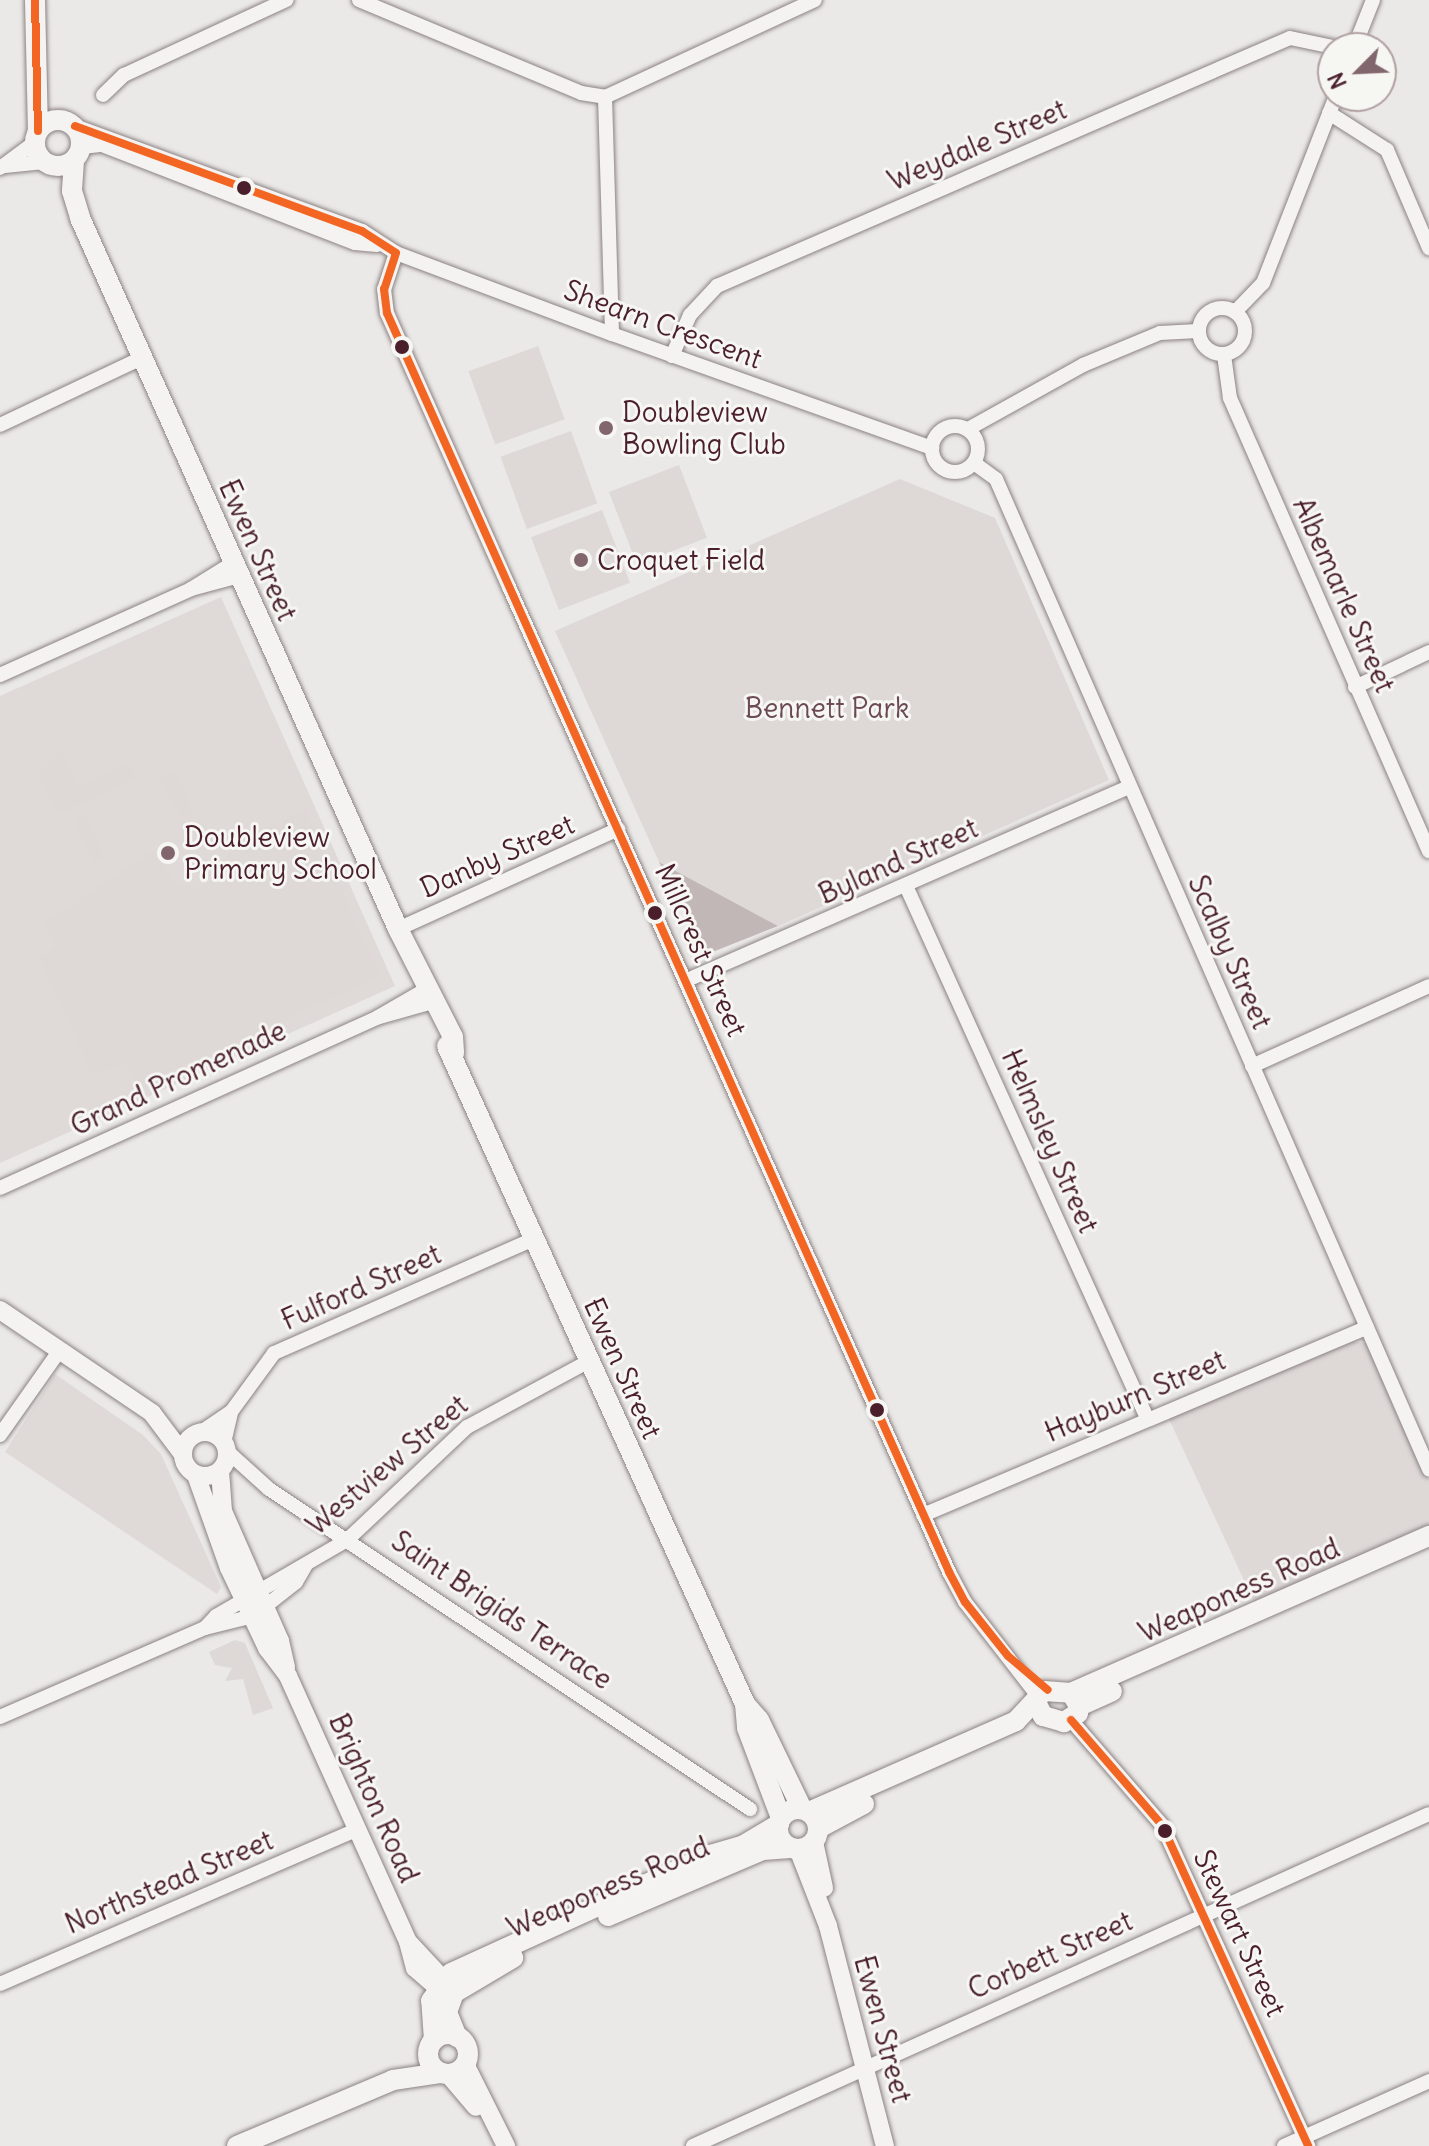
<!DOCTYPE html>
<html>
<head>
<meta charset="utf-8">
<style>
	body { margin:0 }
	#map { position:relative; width:1429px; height:2146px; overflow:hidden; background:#ebe9e7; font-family:Delius,sans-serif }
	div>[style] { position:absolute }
	.built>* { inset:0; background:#dfd9d8 }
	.green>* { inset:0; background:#ded8d7; transform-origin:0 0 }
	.water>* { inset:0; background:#c2b7b7 }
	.roads { filter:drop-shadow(0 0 2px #8b8283) drop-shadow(0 0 2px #8b8283) }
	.minor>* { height:14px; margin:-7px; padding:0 7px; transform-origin:7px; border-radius:7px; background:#f4f3f1 }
	.minor>.ring { margin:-7px; padding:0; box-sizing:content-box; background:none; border:14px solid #f4f3f1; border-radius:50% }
	.tertiary>* { height:18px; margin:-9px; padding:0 9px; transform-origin:9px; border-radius:9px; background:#f4f3f1 }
	.tertiary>.ring { margin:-9px; padding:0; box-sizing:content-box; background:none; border:18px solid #f4f3f1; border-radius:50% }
	.secondary>* { height:20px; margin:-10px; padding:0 10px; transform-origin:10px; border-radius:10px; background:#f4f3f1 }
	.secondary>.ring { margin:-10px; padding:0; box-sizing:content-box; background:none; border:20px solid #f4f3f1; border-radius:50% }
	.bus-1>* { height:8px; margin:-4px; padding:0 4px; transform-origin:4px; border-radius:4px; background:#f26522 }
	.dots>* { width:22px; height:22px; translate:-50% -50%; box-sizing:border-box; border:4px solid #f6f6f2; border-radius:50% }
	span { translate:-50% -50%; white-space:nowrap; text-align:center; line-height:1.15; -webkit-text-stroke:6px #f6f6f2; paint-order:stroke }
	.street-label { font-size:28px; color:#4a1f2b }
	.poi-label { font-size:28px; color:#4a1f2b }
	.left { translate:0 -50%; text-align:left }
	.park-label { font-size:28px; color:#6c4a53 }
	.north { position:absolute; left:1317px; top:32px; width:80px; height:80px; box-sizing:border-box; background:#f6f6f2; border:2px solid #b1a0a2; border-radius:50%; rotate:246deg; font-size:22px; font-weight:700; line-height:32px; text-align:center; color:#4a1f2b }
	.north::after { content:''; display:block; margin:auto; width:28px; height:36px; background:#82666d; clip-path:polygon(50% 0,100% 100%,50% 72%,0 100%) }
</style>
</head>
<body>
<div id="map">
	<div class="built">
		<i style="clip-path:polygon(221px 597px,395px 986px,0 1163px,0 696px)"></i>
		<i style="clip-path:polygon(55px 1374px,143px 1435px,161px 1454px,221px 1587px,217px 1594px,5px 1452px)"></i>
	</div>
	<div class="green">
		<i style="left:538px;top:346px;width:78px;height:74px;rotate:70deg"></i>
		<i style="left:571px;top:431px;width:77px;height:75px;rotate:70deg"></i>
		<i style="left:679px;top:465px;width:78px;height:75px;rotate:69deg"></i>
		<i style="clip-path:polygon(900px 479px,995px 518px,1109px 780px,778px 926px,659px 862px,555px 631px)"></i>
		<i style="left:602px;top:510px;width:78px;height:76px;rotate:69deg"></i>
		<i style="clip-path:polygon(62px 750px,78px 786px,130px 763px,136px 778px,59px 814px,37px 774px)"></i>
		<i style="clip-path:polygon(177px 772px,194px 815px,183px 821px,160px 780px)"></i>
		<i style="clip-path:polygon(305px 810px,380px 976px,136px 1086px,125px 1062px,93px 1076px,40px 958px,70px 931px,175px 883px,197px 888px,210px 882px,237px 841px)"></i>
		<i style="left:84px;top:815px;width:47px;height:11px;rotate:65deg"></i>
		<i style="left:153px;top:851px;width:36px;height:133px;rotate:56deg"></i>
		<i style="clip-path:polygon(1339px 1339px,1368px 1344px,1429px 1480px,1429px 1530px,1257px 1608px,1169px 1419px)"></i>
		<i style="clip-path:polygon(235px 1640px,245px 1643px,273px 1708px,253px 1715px,243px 1679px,225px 1681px,232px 1668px,215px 1665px,209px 1652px)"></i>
	</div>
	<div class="water">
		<i style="clip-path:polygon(659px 862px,778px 926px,705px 955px)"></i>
	</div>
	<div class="roads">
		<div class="minor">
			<i style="left:359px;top:0;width:241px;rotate:22.7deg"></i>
			<i style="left:581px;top:93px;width:24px;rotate:9deg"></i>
			<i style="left:605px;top:97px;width:231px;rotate:-24.8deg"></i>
			<i style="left:1354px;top:48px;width:52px;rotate:-68.4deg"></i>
			<i style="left:103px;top:95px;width:29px;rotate:-44deg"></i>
			<i style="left:124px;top:75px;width:179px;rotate:-24.8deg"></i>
			<i style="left:605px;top:97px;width:237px;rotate:88.3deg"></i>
			<i style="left:1329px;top:113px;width:69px;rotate:32.5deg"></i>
			<i style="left:1387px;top:150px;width:107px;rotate:66.8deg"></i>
			<i style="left:75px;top:126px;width:306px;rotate:20.1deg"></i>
			<i style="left:362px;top:231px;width:40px;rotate:32.9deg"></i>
			<i style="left:396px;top:253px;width:231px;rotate:20.6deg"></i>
			<i style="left:612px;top:334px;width:340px;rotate:19.6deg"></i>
			<i style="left:82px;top:147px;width:20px;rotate:-6deg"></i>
			<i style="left:102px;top:145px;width:271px;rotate:21.2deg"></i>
			<i style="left:355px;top:243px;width:22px;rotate:5deg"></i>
			<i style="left:5px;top:166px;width:39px;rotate:-6deg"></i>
			<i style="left:0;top:168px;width:44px;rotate:-36.6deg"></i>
			<i style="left:396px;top:253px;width:38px;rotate:108deg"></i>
			<i style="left:384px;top:289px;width:24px;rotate:83deg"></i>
			<i style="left:387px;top:313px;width:300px;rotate:66deg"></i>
			<i style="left:509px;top:587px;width:1079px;rotate:65.93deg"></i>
			<i style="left:949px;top:1572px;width:34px;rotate:62deg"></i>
			<i style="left:965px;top:1602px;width:119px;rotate:52.2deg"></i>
			<i class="ring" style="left:1199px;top:308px;width:32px;height:32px"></i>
			<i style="left:1235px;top:312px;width:40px;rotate:-46deg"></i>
			<i style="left:1263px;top:283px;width:201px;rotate:-68.7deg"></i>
			<i style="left:1224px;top:355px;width:43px;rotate:82.1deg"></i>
			<i style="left:1230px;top:398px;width:495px;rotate:66.3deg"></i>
			<i style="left:672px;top:356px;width:45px;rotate:-66.3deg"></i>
			<i style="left:690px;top:315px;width:40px;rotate:-47deg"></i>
			<i style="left:717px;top:286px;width:624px;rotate:-23.4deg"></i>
			<i style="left:1290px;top:38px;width:49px;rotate:11.8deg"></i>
			<i style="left:0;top:425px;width:157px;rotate:-25.3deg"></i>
			<i class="ring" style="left:932px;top:426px;width:32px;height:32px"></i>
			<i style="left:968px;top:429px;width:132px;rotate:-29.1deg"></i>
			<i style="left:1083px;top:365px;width:83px;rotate:-22.6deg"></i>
			<i style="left:1160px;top:333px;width:38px;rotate:-3deg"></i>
			<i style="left:974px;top:463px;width:27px;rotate:36deg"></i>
			<i style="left:996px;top:479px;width:1081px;rotate:66.38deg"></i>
			<i style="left:191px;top:589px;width:50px;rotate:-15.2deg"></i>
			<i style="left:0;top:675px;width:209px;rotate:-24.2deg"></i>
			<i style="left:191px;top:589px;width:49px;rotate:-31.8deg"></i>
			<i style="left:1355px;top:687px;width:82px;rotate:-25.3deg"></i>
			<i style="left:906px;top:886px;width:584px;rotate:65.63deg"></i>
			<i style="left:398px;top:929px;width:242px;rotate:-24.4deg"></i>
			<i style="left:687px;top:980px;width:482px;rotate:-23.6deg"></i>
			<i style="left:379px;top:1017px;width:59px;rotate:-15.7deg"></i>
			<i style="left:1252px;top:1066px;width:194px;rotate:-24.3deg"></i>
			<i style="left:0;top:1188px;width:415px;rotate:-24.3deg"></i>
			<i style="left:378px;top:1017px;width:60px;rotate:-30deg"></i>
			<i style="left:201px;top:1432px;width:36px;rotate:-34deg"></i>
			<i style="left:0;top:1435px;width:104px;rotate:-54.8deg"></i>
			<i style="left:224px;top:1443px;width:32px;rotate:-77deg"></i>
			<i style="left:231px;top:1412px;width:73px;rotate:-53.9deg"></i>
			<i style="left:274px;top:1353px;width:286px;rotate:-23.7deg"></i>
			<i style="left:227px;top:1451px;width:57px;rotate:42.1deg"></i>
			<i style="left:269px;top:1489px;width:578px;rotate:33.64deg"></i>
			<i style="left:923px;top:1515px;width:482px;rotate:-22.9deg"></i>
			<i style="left:205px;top:1628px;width:49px;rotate:-14deg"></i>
			<i style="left:253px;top:1616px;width:55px;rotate:-38.3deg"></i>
			<i style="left:296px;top:1582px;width:20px;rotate:-60deg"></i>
			<i style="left:0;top:1717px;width:223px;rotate:-23.5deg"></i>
			<i style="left:205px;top:1628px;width:16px;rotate:-47deg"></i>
			<i style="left:216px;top:1616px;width:151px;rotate:-30.1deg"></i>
			<i style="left:347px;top:1540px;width:165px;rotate:-43.3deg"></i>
			<i style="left:467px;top:1427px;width:139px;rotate:-28.4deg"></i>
			<i style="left:1071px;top:1720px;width:139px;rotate:49.1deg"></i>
			<i style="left:1162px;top:1825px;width:353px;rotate:65.5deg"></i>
			<i style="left:0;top:1984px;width:390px;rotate:-23.4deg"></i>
			<i style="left:693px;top:2146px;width:807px;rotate:-24.28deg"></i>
			<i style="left:1284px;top:2146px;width:159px;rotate:-24.1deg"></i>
		</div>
		<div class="tertiary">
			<i style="left:0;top:1310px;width:184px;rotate:34.1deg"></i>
			<i style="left:152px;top:1413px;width:50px;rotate:53.1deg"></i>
			<i class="ring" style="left:183px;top:1432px;width:26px;height:26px"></i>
			<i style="left:220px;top:1471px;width:40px;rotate:85.7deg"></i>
			<i style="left:223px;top:1511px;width:142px;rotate:66.3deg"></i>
			<i style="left:280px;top:1641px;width:27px;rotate:77deg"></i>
			<i style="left:196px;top:1475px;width:99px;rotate:70.5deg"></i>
			<i style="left:229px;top:1568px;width:89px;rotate:64.6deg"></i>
			<i style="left:267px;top:1648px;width:35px;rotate:53deg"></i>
			<i style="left:288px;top:1676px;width:292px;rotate:65.7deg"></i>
			<i style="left:408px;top:1942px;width:27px;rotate:75deg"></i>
			<i style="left:415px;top:1968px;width:29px;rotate:41deg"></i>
			<i style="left:814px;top:1842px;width:47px;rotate:77.7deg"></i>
			<i style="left:798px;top:1849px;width:83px;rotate:68.7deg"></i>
			<i style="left:828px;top:1926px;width:227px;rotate:75.5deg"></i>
			<i style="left:410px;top:1944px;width:62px;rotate:47deg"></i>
			<i style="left:465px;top:2064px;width:92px;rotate:63.4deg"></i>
			<i style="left:448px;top:2074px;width:43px;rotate:49.7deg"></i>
		</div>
		<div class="secondary">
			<i style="left:35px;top:0;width:131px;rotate:88.7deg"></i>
			<i class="ring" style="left:35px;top:120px;width:26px;height:26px"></i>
			<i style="left:74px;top:161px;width:30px;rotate:94deg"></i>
			<i style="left:72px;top:191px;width:28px;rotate:73deg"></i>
			<i style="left:80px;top:218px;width:779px;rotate:65.9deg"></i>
			<i style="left:398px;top:929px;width:121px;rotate:63deg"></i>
			<i style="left:453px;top:1037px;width:16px;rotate:86deg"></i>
			<i style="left:447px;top:1046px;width:722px;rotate:65.63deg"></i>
			<i style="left:745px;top:1704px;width:21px;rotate:49deg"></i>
			<i style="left:759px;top:1720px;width:99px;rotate:64.2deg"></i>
			<i style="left:1071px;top:1693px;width:391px;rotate:-23.7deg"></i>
			<i style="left:745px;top:1704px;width:24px;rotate:85deg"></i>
			<i style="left:747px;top:1728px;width:96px;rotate:69.3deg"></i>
			<i style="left:1079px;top:1706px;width:36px;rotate:-24deg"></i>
			<i class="ring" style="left:778px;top:1809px;width:20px;height:20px"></i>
			<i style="left:809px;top:1812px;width:226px;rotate:-23.7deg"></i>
			<i style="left:1016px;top:1721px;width:41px;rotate:-47deg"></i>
			<i style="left:1044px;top:1691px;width:27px;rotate:4deg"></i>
			<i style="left:1071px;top:1693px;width:15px;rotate:58deg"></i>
			<i style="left:1079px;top:1706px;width:7px;rotate:98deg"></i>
			<i style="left:1078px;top:1713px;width:17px;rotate:147deg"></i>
			<i style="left:1064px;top:1722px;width:22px;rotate:-164deg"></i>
			<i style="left:1043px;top:1716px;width:16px;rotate:-117deg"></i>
			<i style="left:819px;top:1828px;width:51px;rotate:-28.1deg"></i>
			<i style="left:608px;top:1916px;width:168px;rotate:-23.1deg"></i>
			<i style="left:763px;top:1850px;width:27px;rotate:-4deg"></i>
			<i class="ring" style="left:428px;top:2034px;width:20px;height:20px"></i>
			<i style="left:457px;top:2037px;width:27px;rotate:-112deg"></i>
			<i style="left:447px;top:2012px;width:20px;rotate:-70deg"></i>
			<i style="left:454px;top:1993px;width:69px;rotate:-30.7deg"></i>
			<i style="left:434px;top:2040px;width:39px;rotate:-94deg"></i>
			<i style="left:431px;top:2001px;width:34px;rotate:-54deg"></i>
			<i style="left:451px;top:1973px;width:285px;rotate:-24.5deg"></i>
			<i style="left:710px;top:1855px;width:33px;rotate:-16deg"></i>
			<i style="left:742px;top:1846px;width:43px;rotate:-30.7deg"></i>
			<i style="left:237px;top:2146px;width:169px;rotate:-22.9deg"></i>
			<i style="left:393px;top:2080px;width:49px;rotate:-8.3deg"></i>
		</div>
	</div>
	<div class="bus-1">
		<i style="left:35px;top:0;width:131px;rotate:88.7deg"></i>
		<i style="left:75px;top:126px;width:306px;rotate:20.1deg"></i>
		<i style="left:362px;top:231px;width:40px;rotate:32.9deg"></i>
		<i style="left:396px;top:253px;width:38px;rotate:108deg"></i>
		<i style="left:384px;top:289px;width:24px;rotate:83deg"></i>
		<i style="left:387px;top:313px;width:1379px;rotate:65.94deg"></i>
		<i style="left:949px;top:1572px;width:34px;rotate:62deg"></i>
		<i style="left:965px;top:1602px;width:69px;rotate:51.5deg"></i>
		<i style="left:1008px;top:1656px;width:52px;rotate:40.4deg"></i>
		<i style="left:1071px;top:1720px;width:139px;rotate:49.1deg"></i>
		<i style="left:1162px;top:1825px;width:353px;rotate:65.5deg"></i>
	</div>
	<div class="dots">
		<i style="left:244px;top:188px;background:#4a1f2b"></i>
		<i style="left:402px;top:347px;background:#4a1f2b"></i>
		<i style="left:606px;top:428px;background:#82666d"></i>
		<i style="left:581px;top:560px;background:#82666d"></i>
		<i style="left:168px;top:853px;background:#82666d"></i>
		<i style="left:655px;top:913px;background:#4a1f2b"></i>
		<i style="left:877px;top:1410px;background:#4a1f2b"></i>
		<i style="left:1165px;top:1831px;background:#4a1f2b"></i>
	</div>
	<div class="street-label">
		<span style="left:977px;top:145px;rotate:-23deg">Weydale Street</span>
		<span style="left:663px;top:324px;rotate:20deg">Shearn Crescent</span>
		<span style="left:258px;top:550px;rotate:66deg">Ewen Street</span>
		<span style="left:1344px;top:595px;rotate:66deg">Albemarle Street</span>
		<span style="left:497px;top:856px;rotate:-24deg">Danby Street</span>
		<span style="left:898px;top:861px;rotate:-24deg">Byland Street</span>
		<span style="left:701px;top:950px;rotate:66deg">Millcrest Street</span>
		<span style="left:1230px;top:952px;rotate:66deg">Scalby Street</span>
		<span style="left:178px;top:1078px;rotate:-25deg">Grand Promenade</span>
		<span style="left:1050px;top:1141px;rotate:66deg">Helmsley Street</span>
		<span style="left:361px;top:1287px;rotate:-24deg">Fulford Street</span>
		<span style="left:623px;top:1368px;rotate:66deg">Ewen Street</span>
		<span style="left:1135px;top:1396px;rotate:-23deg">Hayburn Street</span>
		<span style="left:387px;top:1465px;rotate:-40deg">Westview Street</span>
		<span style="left:1239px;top:1590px;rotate:-24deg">Weaponess Road</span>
		<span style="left:502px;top:1610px;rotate:34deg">Saint Brigids Terrace</span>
		<span style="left:374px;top:1798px;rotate:66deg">Brighton Road</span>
		<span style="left:169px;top:1882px;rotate:-23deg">Northstead Street</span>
		<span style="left:608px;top:1887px;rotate:-23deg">Weaponess Road</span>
		<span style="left:1240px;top:1933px;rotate:65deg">Stewart Street</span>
		<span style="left:1050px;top:1955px;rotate:-24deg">Corbett Street</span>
		<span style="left:883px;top:2029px;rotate:75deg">Ewen Street</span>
	</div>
	<div class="poi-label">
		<span class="left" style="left:622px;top:428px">Doubleview<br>Bowling Club</span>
		<span class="left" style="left:597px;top:560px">Croquet Field</span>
		<span class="left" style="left:184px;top:853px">Doubleview<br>Primary School</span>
	</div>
	<div class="park-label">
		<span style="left:827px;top:708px">Bennett Park</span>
	</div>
	<div class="north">N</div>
</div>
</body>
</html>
